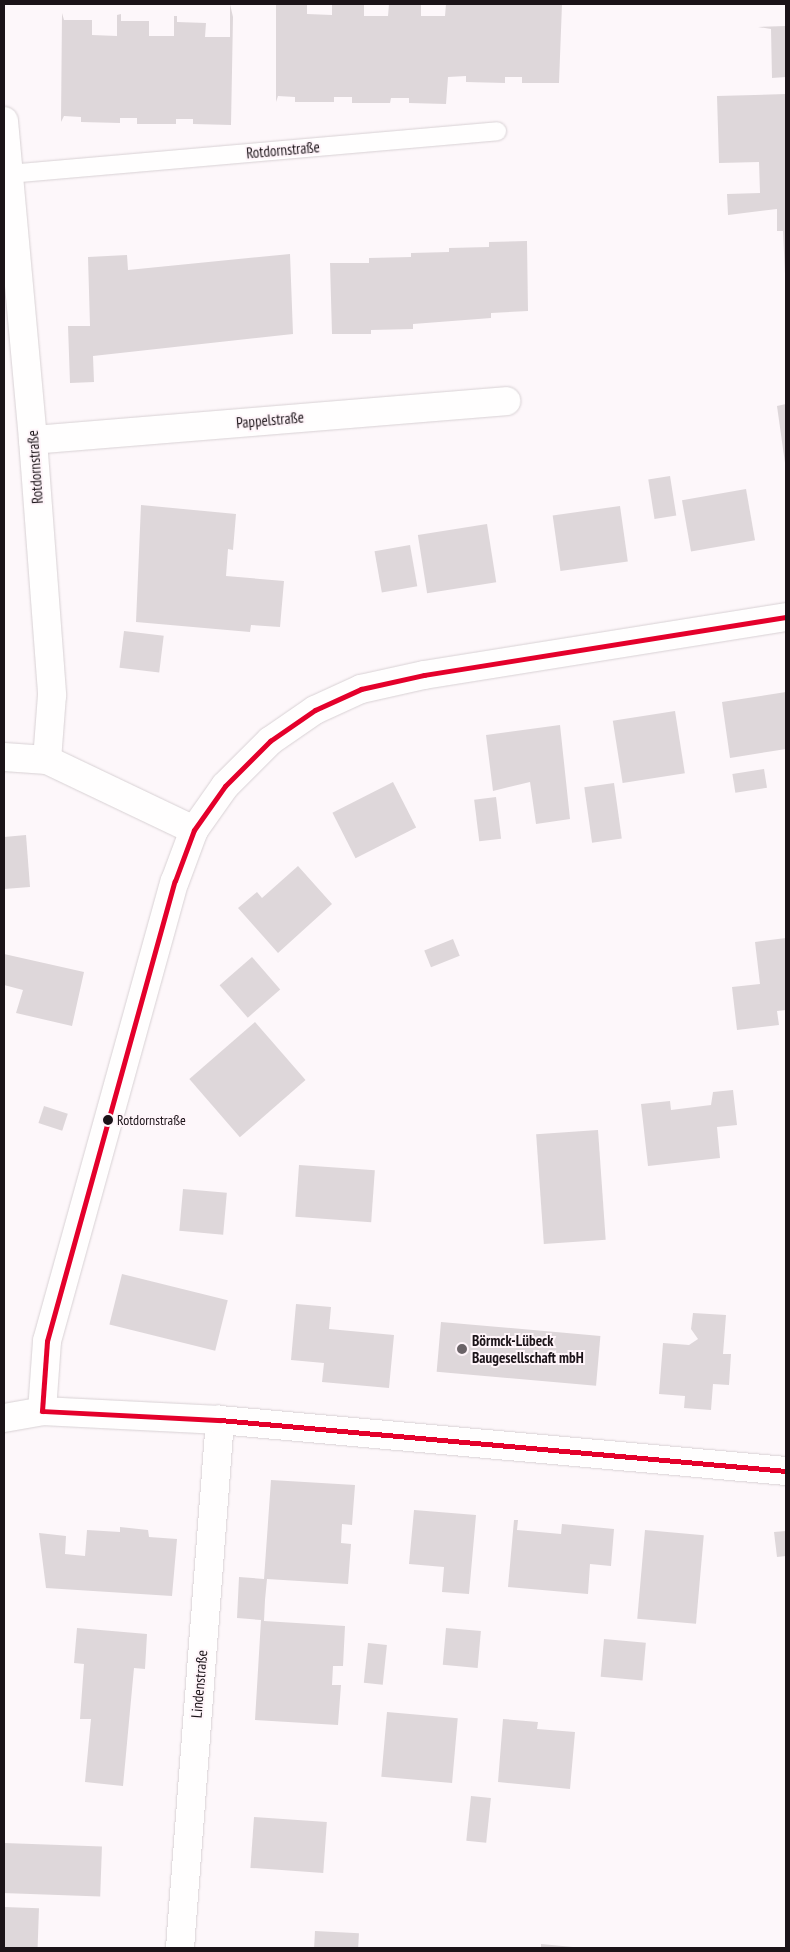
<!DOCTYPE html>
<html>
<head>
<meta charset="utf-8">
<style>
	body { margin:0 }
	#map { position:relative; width:790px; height:1952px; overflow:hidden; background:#fdf7fa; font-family:"PT Sans Narrow",sans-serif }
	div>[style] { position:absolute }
	.building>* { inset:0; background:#ded7da; transform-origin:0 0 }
	.roads { filter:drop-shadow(0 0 1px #d8d1d4) drop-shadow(0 0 1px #d8d1d4) }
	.service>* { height:18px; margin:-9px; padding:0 9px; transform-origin:9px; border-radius:9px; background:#fffefe }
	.minor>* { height:28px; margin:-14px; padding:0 14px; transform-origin:14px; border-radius:14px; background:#fffefe }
	.tertiary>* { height:28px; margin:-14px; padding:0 14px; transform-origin:14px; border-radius:14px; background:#fffefe }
	.bus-1>* { height:5px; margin:-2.5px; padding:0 2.5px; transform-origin:2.5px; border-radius:2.5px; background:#e4002b }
	.dots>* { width:14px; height:14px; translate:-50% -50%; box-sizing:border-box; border:2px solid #fff5fa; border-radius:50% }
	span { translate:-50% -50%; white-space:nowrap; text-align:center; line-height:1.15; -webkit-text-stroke:4px #fff5fa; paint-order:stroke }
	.bus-label { font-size:14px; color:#1b1318 }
	.left { translate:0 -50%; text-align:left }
	.street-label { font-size:15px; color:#1b1318 }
	.poi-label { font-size:15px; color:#1b1318; font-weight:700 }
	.frame { position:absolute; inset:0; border:5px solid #1b1318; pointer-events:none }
</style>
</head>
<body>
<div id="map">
	<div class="building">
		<i style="clip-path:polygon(230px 4px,233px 17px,231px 125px,193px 124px,193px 119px,176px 119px,176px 124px,137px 124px,137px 118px,120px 118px,120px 123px,81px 122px,81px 117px,64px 116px,61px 122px,62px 13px,64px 20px,92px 20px,92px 35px,117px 36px,117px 15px,121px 14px,121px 21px,149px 21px,149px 36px,174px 36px,174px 16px,177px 16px,177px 22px,206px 23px,205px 37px,230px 37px)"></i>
		<i style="clip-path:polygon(276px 4px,307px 4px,307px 14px,332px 15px,332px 4px,364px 4px,364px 16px,388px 16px,389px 4px,421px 4px,421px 16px,445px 16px,446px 4px,562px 4px,559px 83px,522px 83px,522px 77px,505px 77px,505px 83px,466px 82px,466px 76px,448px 77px,446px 104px,409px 103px,409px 98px,391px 98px,390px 103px,352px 103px,352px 97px,334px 97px,334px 102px,295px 102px,295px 97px,278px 96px,276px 102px)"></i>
		<i style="clip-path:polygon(786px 26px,786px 77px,772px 78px,771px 29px,758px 27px)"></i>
		<i style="clip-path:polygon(786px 94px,786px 274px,785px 274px,783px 231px,777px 231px,777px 209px,728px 215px,727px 194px,760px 193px,759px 162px,719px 163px,717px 96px)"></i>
		<i style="clip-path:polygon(527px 241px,528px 311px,491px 313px,491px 318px,413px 324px,413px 329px,371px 330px,371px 334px,332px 334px,330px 263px,369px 263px,369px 258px,411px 257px,411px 253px,449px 252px,449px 248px,489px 247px,489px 242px)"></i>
		<i style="clip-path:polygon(290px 254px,293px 334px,93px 356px,94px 382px,70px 383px,68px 326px,90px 326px,88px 257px,127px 255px,128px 270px)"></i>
		<i style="clip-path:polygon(786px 404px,786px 463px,785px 463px,777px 406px)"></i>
		<i style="left:670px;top:476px;width:40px;height:22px;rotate:81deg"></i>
		<i style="left:746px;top:489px;width:52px;height:65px;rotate:80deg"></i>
		<i style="clip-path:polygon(141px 505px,236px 514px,233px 550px,228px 549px,226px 576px,284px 581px,280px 627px,251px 625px,250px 632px,136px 622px)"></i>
		<i style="left:620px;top:506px;width:56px;height:68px;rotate:82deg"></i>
		<i style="left:487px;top:524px;width:59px;height:70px;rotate:81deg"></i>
		<i style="left:410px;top:545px;width:42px;height:36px;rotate:80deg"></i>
		<i style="left:124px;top:631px;width:40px;height:37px;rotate:7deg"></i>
		<i style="clip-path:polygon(786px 692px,786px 749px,730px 758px,722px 702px)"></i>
		<i style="left:675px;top:711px;width:63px;height:63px;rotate:81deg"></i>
		<i style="clip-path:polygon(560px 725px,570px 819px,536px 824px,530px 782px,493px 791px,486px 735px)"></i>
		<i style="left:764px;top:769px;width:19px;height:32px;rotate:81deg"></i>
		<i style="left:393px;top:782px;width:51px;height:68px;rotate:63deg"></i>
		<i style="left:614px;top:783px;width:56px;height:30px;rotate:82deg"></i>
		<i style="left:496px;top:797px;width:42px;height:22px;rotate:83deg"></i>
		<i style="clip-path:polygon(26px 835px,30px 887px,4px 889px,4px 837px)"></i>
		<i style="clip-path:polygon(298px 866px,332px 904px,278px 953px,238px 908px,257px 892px,262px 898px)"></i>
		<i style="clip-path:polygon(786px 938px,786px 1010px,777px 1011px,779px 1025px,737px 1030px,732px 987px,760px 984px,755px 942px)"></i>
		<i style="left:453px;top:939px;width:18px;height:31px;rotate:68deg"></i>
		<i style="clip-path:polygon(4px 954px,84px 972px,72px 1026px,16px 1013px,23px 990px,4px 985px)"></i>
		<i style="left:252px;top:957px;width:43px;height:43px;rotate:49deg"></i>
		<i style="left:255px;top:1022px;width:77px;height:87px;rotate:49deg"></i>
		<i style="clip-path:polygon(733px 1090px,737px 1125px,717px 1127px,720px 1158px,648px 1166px,641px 1104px,670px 1101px,671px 1110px,711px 1105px,713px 1092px)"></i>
		<i style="left:44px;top:1106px;width:25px;height:18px;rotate:18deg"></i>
		<i style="left:598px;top:1130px;width:110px;height:62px;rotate:86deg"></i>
		<i style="left:299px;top:1165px;width:76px;height:52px;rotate:4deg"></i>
		<i style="left:183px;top:1189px;width:44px;height:42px;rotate:5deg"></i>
		<i style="left:122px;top:1274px;width:109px;height:52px;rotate:14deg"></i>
		<i style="clip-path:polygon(296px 1304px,331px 1307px,329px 1329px,394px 1335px,389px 1388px,322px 1382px,324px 1363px,291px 1360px)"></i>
		<i style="clip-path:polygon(693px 1313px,726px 1315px,723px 1354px,731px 1354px,729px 1385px,713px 1384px,711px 1410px,684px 1408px,685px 1396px,659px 1394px,663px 1343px,689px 1345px,698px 1339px,691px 1329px)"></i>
		<i style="left:441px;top:1322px;width:160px;height:50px;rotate:5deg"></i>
		<i style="clip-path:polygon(271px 1480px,355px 1485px,352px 1525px,342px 1524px,341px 1543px,351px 1544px,348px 1584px,267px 1579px,265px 1600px,264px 1621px,345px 1626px,343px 1666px,333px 1666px,332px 1685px,341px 1685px,338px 1725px,255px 1720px,261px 1620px,237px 1618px,239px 1577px,264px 1579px)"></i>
		<i style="clip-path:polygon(414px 1510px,476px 1515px,469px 1594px,442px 1592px,444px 1567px,409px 1564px)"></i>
		<i style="clip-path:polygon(514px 1520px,518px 1520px,517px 1530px,561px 1534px,562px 1524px,614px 1529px,611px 1566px,590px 1564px,588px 1594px,508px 1587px)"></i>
		<i style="clip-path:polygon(120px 1527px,148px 1530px,149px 1537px,177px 1539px,172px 1596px,46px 1588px,39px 1533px,66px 1536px,65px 1554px,85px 1556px,87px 1530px,120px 1532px)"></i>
		<i style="left:645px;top:1530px;width:59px;height:89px;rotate:5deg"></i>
		<i style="clip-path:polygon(786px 1531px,786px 1556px,777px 1557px,774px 1532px)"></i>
		<i style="clip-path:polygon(77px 1628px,147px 1634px,145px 1669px,134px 1668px,123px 1786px,85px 1782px,91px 1719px,80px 1719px,84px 1664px,74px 1663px)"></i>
		<i style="left:446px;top:1628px;width:35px;height:37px;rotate:5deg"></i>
		<i style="left:604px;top:1639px;width:42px;height:38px;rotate:5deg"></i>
		<i style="left:368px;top:1643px;width:19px;height:40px;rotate:6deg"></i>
		<i style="left:387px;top:1712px;width:71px;height:65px;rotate:5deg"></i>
		<i style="clip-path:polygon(503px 1719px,538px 1722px,537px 1729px,575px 1732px,570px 1789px,498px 1782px)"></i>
		<i style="left:471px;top:1796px;width:20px;height:45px;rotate:6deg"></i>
		<i style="left:254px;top:1817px;width:73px;height:51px;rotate:4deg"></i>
		<i style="left:4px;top:1843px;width:98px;height:50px;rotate:2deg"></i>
		<i style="left:4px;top:1907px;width:35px;height:41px;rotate:2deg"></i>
		<i style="left:315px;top:1931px;width:44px;height:17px;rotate:3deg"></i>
		<i style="clip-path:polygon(541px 1944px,573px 1947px,573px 1948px,541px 1948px)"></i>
	</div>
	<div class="roads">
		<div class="service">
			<i style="left:9px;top:174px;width:490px;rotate:-5deg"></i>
		</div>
		<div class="minor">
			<i style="left:4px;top:121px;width:320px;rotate:84.8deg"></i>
			<i style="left:33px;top:440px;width:256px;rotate:85.7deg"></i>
			<i style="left:52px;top:695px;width:65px;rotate:94.4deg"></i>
			<i style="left:33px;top:440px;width:475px;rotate:-4.7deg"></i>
			<i style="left:4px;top:757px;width:43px;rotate:4deg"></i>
			<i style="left:47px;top:760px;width:163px;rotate:25.5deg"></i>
			<i style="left:42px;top:1411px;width:70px;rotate:-85.9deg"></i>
			<i style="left:47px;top:1341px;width:477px;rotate:-74.5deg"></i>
			<i style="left:175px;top:881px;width:54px;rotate:-69.6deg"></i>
			<i style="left:194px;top:830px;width:54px;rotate:-54.8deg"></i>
			<i style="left:225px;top:786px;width:64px;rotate:-45deg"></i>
			<i style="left:270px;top:741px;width:55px;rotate:-34.6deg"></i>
			<i style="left:315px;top:710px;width:51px;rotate:-24.5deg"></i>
			<i style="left:361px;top:689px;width:65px;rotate:-12.5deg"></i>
			<i style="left:424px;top:675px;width:367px;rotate:-9.1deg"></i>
			<i style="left:180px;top:1948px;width:530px;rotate:-85.67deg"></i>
		</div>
		<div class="tertiary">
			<i style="left:4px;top:1418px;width:39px;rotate:-10deg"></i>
			<i style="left:42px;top:1411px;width:178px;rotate:2.9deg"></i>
			<i style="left:220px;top:1420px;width:568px;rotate:5.15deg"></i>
		</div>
	</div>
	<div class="bus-1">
		<i style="left:42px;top:1411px;width:70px;rotate:-85.9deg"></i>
		<i style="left:47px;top:1341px;width:477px;rotate:-74.5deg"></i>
		<i style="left:175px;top:881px;width:54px;rotate:-69.6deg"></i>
		<i style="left:194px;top:830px;width:54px;rotate:-54.8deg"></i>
		<i style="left:225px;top:786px;width:64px;rotate:-45deg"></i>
		<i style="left:270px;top:741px;width:55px;rotate:-34.6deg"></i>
		<i style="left:315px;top:710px;width:51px;rotate:-24.5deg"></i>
		<i style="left:361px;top:689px;width:65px;rotate:-12.5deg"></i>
		<i style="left:424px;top:675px;width:367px;rotate:-9.1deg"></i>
		<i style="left:42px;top:1411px;width:178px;rotate:2.9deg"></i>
		<i style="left:220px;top:1420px;width:568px;rotate:5.15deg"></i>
	</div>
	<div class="dots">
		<i style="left:108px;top:1120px;background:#1b1318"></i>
		<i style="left:462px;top:1349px;background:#6a6367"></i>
	</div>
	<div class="bus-label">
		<span class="left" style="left:117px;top:1120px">Rotdornstraße</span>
	</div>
	<div class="street-label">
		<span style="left:283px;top:150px;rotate:-5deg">Rotdornstraße</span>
		<span style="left:270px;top:420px;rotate:-5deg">Pappelstraße</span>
		<span style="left:35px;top:467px;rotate:-94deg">Rotdornstraße</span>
		<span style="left:199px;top:1684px;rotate:-85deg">Lindenstraße</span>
	</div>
	<div class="poi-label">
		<span class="left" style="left:472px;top:1349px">Börmck-Lübeck<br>Baugesellschaft mbH</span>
	</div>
	<div class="frame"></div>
</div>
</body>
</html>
